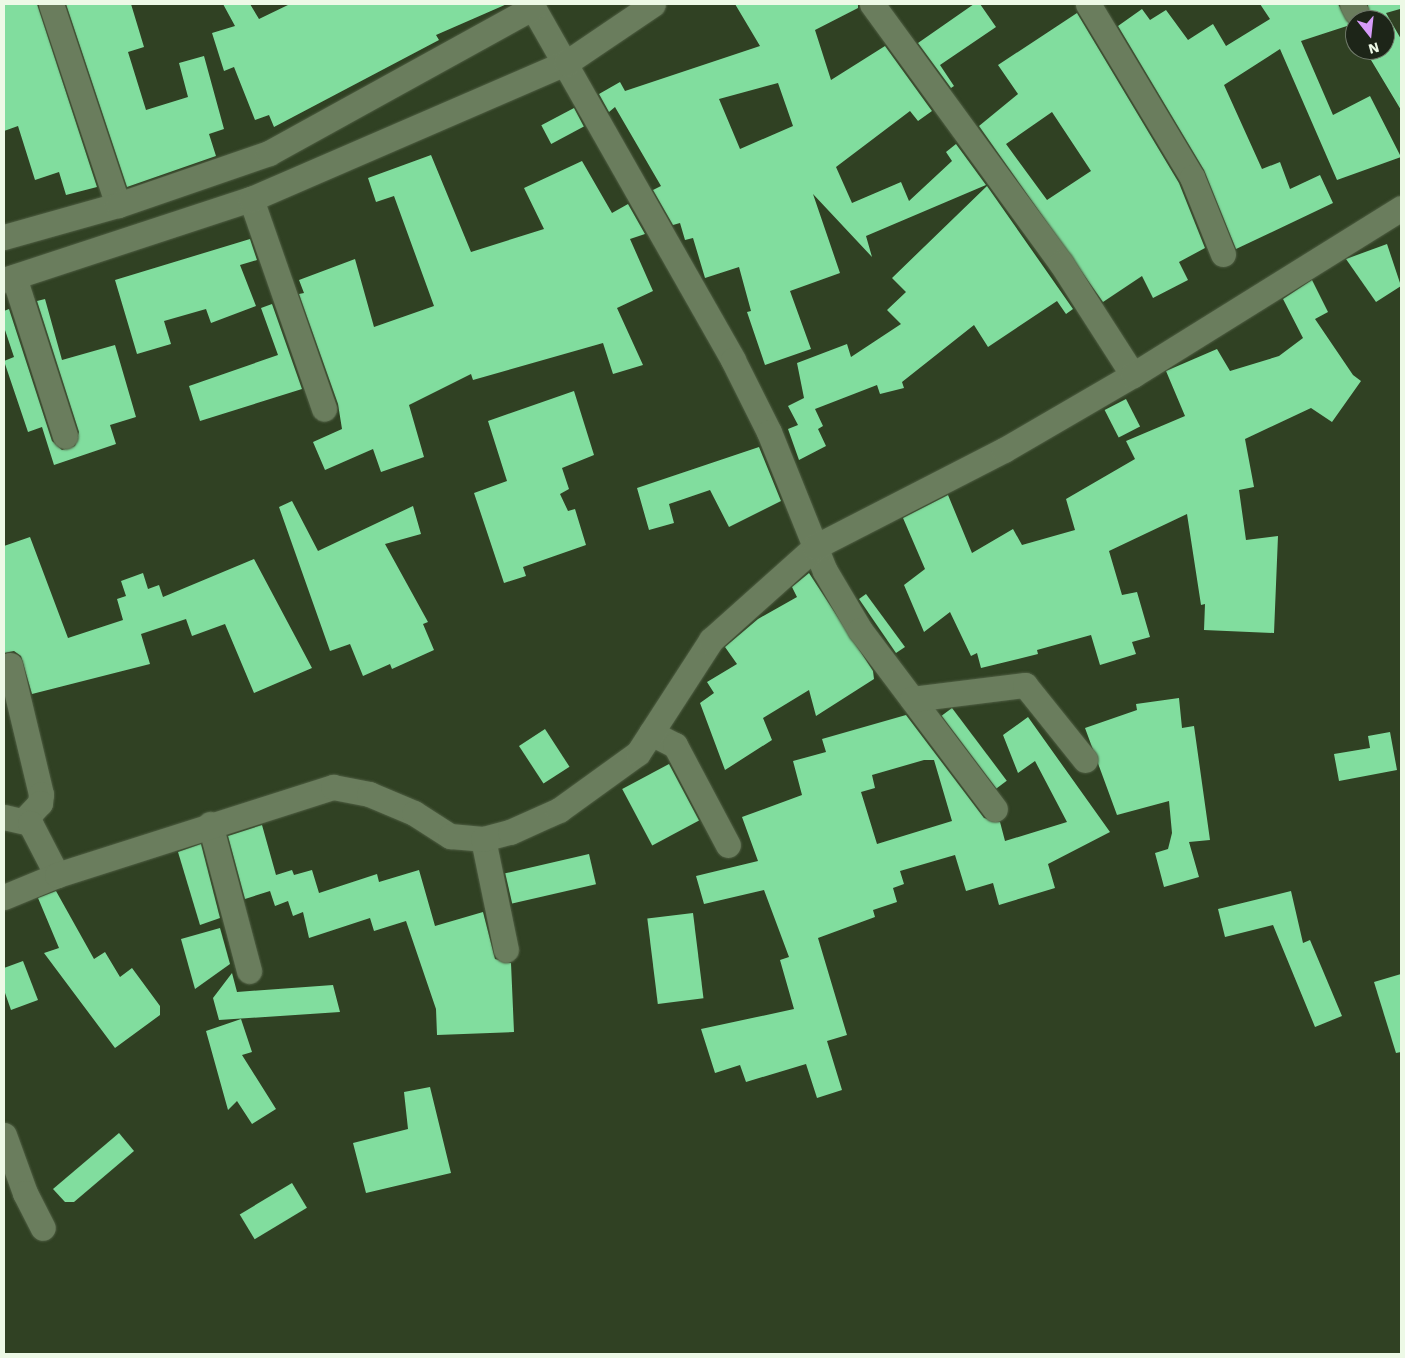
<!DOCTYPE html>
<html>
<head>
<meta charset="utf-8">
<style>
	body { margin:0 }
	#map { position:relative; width:1405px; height:1358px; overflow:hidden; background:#304123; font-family:"Work Sans",sans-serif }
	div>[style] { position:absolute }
	.building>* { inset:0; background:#81dd9e; transform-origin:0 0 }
	.roads { filter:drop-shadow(0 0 1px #4f5e43) drop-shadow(0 0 1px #4f5e43) }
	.street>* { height:25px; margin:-12.5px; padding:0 12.5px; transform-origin:12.5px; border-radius:12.5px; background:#6a7d5d }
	span { translate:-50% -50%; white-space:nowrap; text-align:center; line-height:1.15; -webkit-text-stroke:5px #1d2518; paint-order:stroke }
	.frame { position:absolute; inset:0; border:5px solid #edf9e6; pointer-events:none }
	.north { position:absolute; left:1345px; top:10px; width:50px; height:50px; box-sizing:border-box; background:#1d2518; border:1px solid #707a6a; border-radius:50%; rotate:164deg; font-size:14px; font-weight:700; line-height:20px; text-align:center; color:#edf9e6 }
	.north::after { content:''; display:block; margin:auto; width:18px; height:22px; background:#d79bf9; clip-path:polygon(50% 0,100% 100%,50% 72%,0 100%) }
</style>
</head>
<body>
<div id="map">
	<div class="building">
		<i style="clip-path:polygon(4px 4px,37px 4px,97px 187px,66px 195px,59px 172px,35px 180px,18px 126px,4px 131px)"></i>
		<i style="clip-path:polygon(66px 4px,131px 4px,144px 47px,128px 52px,146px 110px,188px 97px,179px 63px,204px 56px,224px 129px,209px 134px,216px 156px,127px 187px)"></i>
		<i style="clip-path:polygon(223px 4px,250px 4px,259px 19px,290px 4px,507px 4px,436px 35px,439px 40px,274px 127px,269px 115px,255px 120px,234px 67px,224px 71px,212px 33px,235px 26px)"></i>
		<i style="clip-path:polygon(evenodd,735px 4px,858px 4px,858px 8px,815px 30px,831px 80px,885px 46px,932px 111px,918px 121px,910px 111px,836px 167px,852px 203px,901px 182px,909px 201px,952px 161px,946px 152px,956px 144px,986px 185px,866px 236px,872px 257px,813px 194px,840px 273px,790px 291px,811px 349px,765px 365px,747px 312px,751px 311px,739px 267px,705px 278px,693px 238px,685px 240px,680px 223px,673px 225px,653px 190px,661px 186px,615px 107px,609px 112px,599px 94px,620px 82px,625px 91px,760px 46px,735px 4px,778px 83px,793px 126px,740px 149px,719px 99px,778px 83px)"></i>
		<i style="clip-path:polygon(974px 4px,980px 4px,996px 27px,940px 65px,954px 86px,951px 88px,918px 43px)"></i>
		<i style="clip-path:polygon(1260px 4px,1338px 4px,1350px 25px,1301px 41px,1333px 115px,1370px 96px,1401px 157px,1337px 180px,1280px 49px,1224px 85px,1262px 169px,1280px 162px,1290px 189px,1320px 175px,1333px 203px,1236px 249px,1204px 170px,1118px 26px,1142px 9px,1150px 20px,1166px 10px,1188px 40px,1213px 24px,1226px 46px,1270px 19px)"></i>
		<i style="clip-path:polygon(1368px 4px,1400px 4px,1400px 9px,1386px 13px,1401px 39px,1401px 110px,1365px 50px,1385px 50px,1385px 20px,1368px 20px)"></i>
		<i style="clip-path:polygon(evenodd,1077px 13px,1179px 183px,1205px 248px,1179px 262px,1188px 280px,1153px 298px,1142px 276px,1103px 302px,979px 126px,1018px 94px,998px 65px,1077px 13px,1052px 112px,1091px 171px,1047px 200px,1006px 144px,1052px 112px)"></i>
		<i style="left:574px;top:108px;width:21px;height:37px;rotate:62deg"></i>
		<i style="clip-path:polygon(431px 155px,471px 252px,544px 229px,524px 188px,582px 161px,612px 213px,628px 204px,645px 234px,630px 239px,653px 291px,617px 308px,643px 365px,613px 374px,603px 343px,473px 380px,471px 374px,409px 405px,424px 457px,381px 472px,373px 449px,325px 470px,313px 442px,342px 429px,338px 404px,299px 294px,304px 293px,299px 280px,355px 259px,374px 327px,434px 306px,394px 196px,376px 202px,368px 178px)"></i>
		<i style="clip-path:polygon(987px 186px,1073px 309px,1066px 314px,1057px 301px,988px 347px,974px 325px,902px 382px,904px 388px,880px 394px,877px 385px,815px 409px,823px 426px,818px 429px,826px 446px,799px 460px,788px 429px,798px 425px,788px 406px,804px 398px,797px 363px,847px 344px,851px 357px,901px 324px,887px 310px,906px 292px,892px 278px)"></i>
		<i style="clip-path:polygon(250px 239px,257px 260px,240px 265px,256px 306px,211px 323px,206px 309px,164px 321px,171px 344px,137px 354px,115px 280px)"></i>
		<i style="clip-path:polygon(1387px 244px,1401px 286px,1376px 302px,1346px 259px)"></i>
		<i style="clip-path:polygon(1312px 280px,1328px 312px,1315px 319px,1353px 375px,1361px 381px,1332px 422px,1311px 408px,1245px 439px,1254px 487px,1239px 490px,1246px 540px,1278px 536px,1274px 633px,1204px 630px,1205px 604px,1201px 605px,1187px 514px,1109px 551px,1122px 595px,1137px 592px,1150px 637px,1132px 642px,1136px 654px,1100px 665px,1091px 635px,1037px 650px,1038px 654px,981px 668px,977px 653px,971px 656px,950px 612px,924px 632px,904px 585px,925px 569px,903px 518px,948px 495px,972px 553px,1013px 529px,1022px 545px,1075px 530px,1066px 499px,1135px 459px,1126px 441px,1185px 416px,1166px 371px,1217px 349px,1230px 371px,1279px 356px,1303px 338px,1283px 299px)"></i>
		<i style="clip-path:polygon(45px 299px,62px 360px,115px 345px,136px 417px,110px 425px,116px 444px,54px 465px,42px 427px,28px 432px,4px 361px,14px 357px,4px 327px,4px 311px,9px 309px,52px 441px,62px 450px,75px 446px,79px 432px,37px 301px)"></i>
		<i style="clip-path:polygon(272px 304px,302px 389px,200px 421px,189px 386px,278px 355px,261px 308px)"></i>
		<i style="clip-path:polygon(574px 391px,594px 455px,562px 468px,569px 489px,560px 494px,568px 511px,575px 509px,586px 545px,523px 567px,526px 576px,504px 583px,474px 493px,507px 481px,488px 421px)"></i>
		<i style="left:1126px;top:399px;width:31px;height:24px;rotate:63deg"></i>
		<i style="clip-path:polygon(759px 447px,781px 501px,729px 527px,710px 490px,669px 504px,674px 523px,649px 530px,637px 488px)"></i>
		<i style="clip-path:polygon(292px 501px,318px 551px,413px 506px,421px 534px,385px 544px,428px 622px,423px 624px,434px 650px,392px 669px,390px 664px,363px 676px,350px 644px,330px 651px,279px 507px)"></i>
		<i style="clip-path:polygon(30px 537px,68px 638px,123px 620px,117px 599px,126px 596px,121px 581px,143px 573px,148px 589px,159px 585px,163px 597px,254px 559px,312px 668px,254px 693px,225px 624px,192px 636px,186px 619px,141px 634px,150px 664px,32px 694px,21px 656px,14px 651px,4px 653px,4px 546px)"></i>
		<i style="clip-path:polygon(809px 573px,873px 671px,874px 679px,816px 716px,809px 690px,763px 718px,772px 740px,725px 770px,700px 703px,714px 693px,707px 682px,737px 664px,725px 647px,758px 619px,797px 597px,792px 587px)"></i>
		<i style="clip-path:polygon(866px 594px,905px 647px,896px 653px,859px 599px)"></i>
		<i style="clip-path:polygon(1179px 698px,1182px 728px,1194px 726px,1210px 840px,1189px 842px,1199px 877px,1164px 887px,1155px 853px,1168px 849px,1172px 833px,1169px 801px,1117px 815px,1085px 728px,1137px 710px,1136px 704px)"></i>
		<i style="left:952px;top:708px;width:91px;height:13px;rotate:53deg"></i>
		<i style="clip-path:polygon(evenodd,906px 715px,984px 818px,1000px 822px,1005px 841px,1067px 822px,1035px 761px,1018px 773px,1003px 735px,1028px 717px,1110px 832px,1048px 864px,1055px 888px,999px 905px,993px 883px,966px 891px,955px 855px,900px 871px,904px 884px,893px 888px,897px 902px,873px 910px,875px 917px,818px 938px,847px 1035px,827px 1041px,842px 1090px,817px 1098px,806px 1064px,746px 1082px,740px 1065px,715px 1073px,701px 1029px,794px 1009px,780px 960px,789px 957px,764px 890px,704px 904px,696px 876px,758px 861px,742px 817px,802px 795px,793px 761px,826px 752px,822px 739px,906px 715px,924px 760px,934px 760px,952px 821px,877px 844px,861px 792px,875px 788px,872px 775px,924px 760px)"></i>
		<i style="left:545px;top:729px;width:45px;height:31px;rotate:57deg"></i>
		<i style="clip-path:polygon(1390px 732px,1397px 770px,1339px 781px,1334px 754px,1370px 748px,1368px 736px)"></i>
		<i style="left:669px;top:764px;width:64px;height:53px;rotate:62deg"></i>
		<i style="clip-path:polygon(262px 825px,276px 875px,292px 870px,294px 875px,312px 870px,319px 893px,377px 874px,379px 882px,419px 870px,435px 926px,483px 912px,495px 959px,511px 963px,514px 1032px,437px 1035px,436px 1009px,406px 921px,374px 931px,370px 918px,309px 938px,303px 912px,293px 916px,288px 901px,275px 906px,270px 891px,245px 899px,228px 836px)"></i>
		<i style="clip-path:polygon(201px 844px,220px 918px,200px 925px,178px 852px)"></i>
		<i style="left:589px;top:854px;width:31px;height:86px;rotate:77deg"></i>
		<i style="clip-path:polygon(56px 891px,94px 959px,105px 952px,120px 977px,132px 968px,160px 1006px,160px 1015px,115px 1048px,44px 953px,59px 948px,38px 898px)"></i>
		<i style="clip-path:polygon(1291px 891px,1303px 943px,1310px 940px,1342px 1016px,1315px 1027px,1273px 925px,1225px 937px,1218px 909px)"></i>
		<i style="left:693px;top:913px;width:86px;height:46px;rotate:83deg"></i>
		<i style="clip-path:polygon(220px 928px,230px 964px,195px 989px,181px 939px)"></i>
		<i style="clip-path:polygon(23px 961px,38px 1000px,11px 1010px,4px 990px,4px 968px)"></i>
		<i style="clip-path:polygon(232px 973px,237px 992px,333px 985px,340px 1012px,219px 1020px,213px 998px)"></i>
		<i style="clip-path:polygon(1401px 974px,1401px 1052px,1396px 1053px,1374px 982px)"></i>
		<i style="clip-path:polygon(241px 1019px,252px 1052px,242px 1055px,276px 1109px,252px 1124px,237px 1101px,228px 1110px,206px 1031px)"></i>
		<i style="clip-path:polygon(430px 1087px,451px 1173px,366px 1193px,353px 1143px,408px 1129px,404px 1092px)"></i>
		<i style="clip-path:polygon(119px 1133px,134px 1151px,74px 1202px,65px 1202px,53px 1189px)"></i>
		<i style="left:292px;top:1183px;width:29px;height:61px;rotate:59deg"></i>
	</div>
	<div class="roads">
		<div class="street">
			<i style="left:51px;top:4px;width:212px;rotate:71.6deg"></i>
			<i style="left:531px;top:4px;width:409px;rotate:60.4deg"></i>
			<i style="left:733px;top:360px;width:80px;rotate:63.4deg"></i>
			<i style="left:769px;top:432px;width:150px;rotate:68.1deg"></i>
			<i style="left:825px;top:571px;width:69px;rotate:59.3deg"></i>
			<i style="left:860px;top:630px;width:224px;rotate:53deg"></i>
			<i style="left:872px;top:4px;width:321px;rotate:53.9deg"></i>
			<i style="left:1061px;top:263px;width:133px;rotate:57.3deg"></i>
			<i style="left:1088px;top:4px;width:202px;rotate:59deg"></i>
			<i style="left:1192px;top:177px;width:83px;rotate:68.1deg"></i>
			<i style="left:1352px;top:4px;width:9px;rotate:63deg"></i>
			<i style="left:251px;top:199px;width:222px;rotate:70.8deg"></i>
			<i style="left:4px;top:237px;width:118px;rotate:-15.7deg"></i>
			<i style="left:118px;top:205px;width:160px;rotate:-19deg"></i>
			<i style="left:269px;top:153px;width:302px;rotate:-28.9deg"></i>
			<i style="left:14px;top:277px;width:167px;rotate:72.2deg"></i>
			<i style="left:4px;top:280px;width:260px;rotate:-18.2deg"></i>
			<i style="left:251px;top:199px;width:343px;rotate:-23.4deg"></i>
			<i style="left:566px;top:63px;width:105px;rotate:-34.1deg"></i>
			<i style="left:10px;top:665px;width:133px;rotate:76.5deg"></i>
			<i style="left:41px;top:794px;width:9px;rotate:96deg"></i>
			<i style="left:40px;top:803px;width:23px;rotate:133deg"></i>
			<i style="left:912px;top:699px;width:114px;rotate:-7.1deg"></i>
			<i style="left:1025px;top:685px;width:96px;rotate:51.3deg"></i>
			<i style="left:651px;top:733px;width:27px;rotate:27deg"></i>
			<i style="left:675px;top:745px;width:113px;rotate:62.1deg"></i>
			<i style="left:4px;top:817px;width:27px;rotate:13deg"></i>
			<i style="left:30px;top:823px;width:59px;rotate:62.6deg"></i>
			<i style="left:210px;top:824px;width:152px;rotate:75.1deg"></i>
			<i style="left:483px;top:839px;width:113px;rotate:78.3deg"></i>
			<i style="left:4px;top:897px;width:57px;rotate:-22.5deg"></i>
			<i style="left:57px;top:875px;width:290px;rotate:-17.7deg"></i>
			<i style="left:333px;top:787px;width:37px;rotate:11deg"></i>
			<i style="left:369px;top:794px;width:49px;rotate:22.9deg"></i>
			<i style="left:414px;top:813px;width:43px;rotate:32.6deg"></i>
			<i style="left:450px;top:836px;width:33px;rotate:5deg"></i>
			<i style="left:483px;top:839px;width:28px;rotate:-15deg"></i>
			<i style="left:510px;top:832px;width:54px;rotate:-24.2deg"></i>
			<i style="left:559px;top:810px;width:97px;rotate:-35.8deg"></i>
			<i style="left:638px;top:753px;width:135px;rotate:-57.1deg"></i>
			<i style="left:711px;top:640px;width:140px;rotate:-41.8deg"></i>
			<i style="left:815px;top:547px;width:212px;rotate:-27.2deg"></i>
			<i style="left:1004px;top:450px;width:149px;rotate:-30.2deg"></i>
			<i style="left:1133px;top:375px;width:316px;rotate:-31.9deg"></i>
			<i style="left:4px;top:1135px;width:62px;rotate:70.1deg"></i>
			<i style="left:25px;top:1193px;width:39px;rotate:63deg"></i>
		</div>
	</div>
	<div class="frame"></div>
	<div class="north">N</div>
</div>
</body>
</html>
